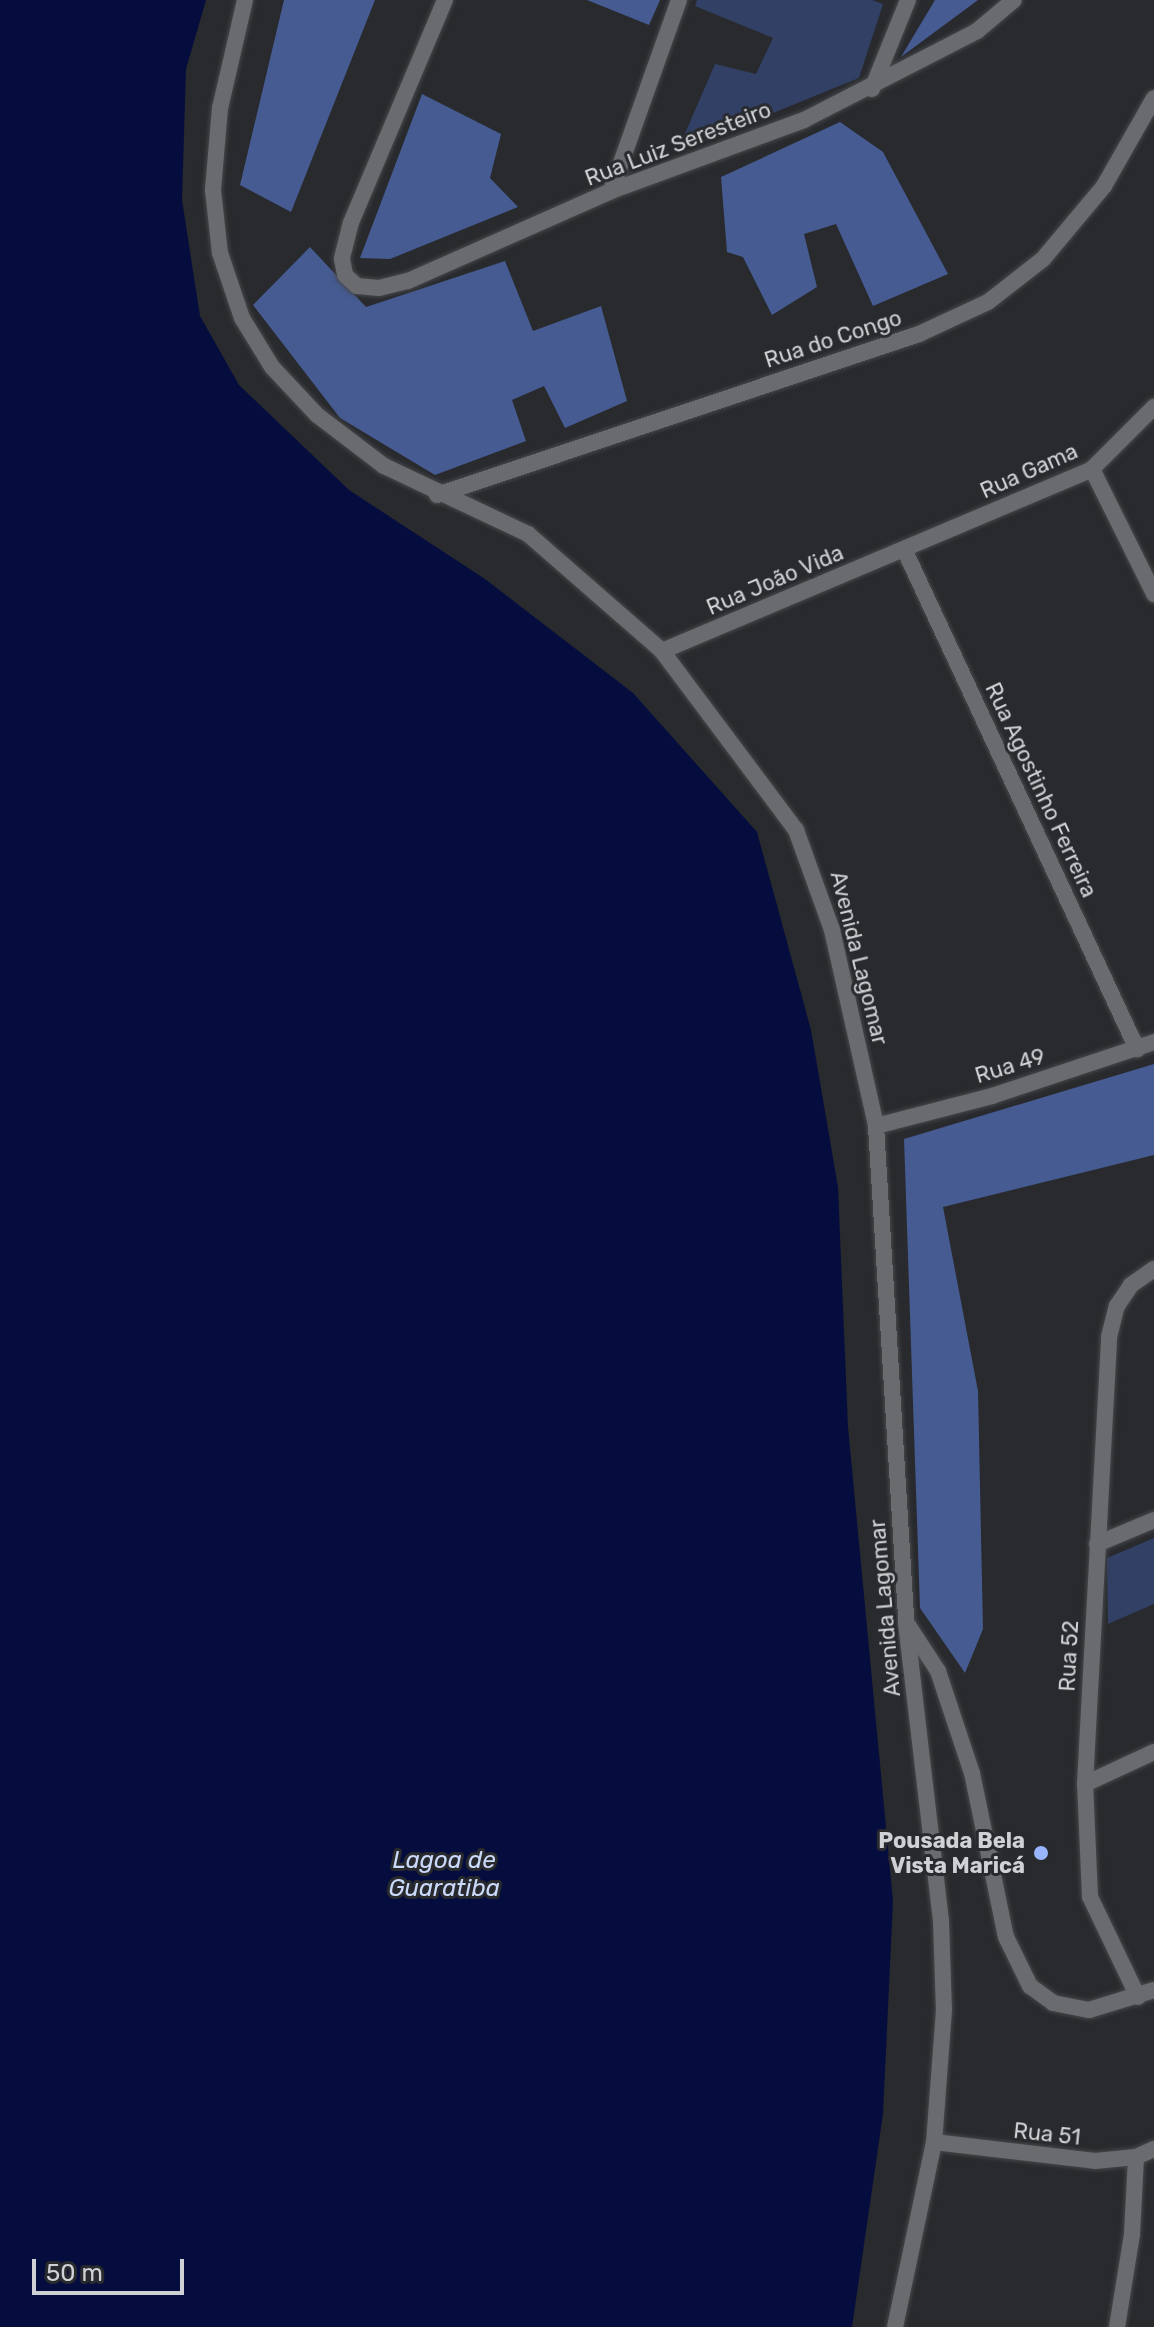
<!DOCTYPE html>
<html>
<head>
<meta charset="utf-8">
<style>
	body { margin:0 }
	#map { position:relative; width:1154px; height:2327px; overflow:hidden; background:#282a2d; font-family:Rubik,sans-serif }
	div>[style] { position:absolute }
	.green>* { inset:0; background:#314064 }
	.forest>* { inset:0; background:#465b92 }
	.water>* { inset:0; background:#040d3e }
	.roads { filter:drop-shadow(0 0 2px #46474a) drop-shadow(0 0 2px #46474a) }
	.minor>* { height:16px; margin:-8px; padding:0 8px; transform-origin:8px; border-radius:8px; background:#696b6f }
	.dots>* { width:22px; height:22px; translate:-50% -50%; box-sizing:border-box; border:4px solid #282a2d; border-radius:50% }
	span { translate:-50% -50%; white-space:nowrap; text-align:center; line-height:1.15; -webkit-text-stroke:6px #282a2d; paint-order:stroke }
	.street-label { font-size:22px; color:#d0d1d4 }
	.poi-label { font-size:22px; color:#d0d1d4; font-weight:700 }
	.right { translate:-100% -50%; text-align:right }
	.water-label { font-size:24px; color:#cbd9fb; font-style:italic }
	.scale { position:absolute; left:32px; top:2259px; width:152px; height:36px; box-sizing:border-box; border:4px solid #d0d1d4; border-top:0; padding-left:10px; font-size:24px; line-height:28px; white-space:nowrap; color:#d0d1d4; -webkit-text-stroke:6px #282a2d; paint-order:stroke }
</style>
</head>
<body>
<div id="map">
	<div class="green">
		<i style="clip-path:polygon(697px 0,872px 0,883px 4px,859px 78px,677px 152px,715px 64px,756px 74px,773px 38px,695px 6px)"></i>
		<i style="clip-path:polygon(1154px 1538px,1154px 1604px,1108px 1624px,1107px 1558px)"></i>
	</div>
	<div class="forest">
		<i style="clip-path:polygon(284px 0,375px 0,291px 212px,240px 185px)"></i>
		<i style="clip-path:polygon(587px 0,660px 0,649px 25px)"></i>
		<i style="clip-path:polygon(935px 0,978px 0,901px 57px)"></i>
		<i style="clip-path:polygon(422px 94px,501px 134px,490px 178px,518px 207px,390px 259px,360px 258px)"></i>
		<i style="clip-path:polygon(840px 122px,883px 152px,948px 274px,873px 306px,836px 224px,804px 234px,817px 287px,772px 315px,743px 257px,727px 252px,721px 177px)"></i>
		<i style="clip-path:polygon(310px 247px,366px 307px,505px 261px,533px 331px,601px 306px,627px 401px,565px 428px,544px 386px,512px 400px,526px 441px,435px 475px,340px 418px,253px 305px)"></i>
		<i style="clip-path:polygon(1154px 1064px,1154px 1155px,943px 1207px,978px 1391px,983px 1629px,965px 1673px,920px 1608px,904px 1139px)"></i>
	</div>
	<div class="water">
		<i style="clip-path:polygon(0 0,206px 0,186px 69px,182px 200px,200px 316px,239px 385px,349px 490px,485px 579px,633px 693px,757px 832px,811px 1030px,838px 1187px,848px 1427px,893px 1901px,883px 2114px,852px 2327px,0 2327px)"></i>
	</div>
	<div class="roads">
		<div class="minor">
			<i style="left:245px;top:0;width:111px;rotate:103deg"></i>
			<i style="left:220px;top:108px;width:82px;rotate:94.9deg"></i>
			<i style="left:213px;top:190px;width:63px;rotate:83.7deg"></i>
			<i style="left:220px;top:253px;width:69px;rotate:71.3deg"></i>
			<i style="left:242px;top:318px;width:57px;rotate:58.5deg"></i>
			<i style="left:272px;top:367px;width:66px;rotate:46.8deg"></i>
			<i style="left:317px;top:415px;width:84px;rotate:37.3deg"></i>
			<i style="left:384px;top:466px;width:159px;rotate:25.3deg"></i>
			<i style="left:528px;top:534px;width:178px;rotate:41.1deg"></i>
			<i style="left:662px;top:651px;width:224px;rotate:53.2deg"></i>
			<i style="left:796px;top:830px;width:106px;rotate:70.2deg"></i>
			<i style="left:832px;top:930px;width:201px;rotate:77.3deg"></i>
			<i style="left:876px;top:1126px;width:498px;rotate:86.5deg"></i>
			<i style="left:906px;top:1623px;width:300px;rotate:83.3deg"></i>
			<i style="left:941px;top:1921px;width:89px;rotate:88.1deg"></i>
			<i style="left:944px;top:2010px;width:132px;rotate:94.3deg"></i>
			<i style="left:934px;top:2142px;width:189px;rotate:101.9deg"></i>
			<i style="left:445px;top:0;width:241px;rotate:112.9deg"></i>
			<i style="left:351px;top:222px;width:38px;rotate:104deg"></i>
			<i style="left:342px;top:259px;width:16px;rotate:79deg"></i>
			<i style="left:345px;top:275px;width:16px;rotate:43deg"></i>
			<i style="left:357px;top:286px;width:22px;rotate:5deg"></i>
			<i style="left:379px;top:288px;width:30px;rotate:-14deg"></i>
			<i style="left:408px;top:281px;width:222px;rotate:-23.9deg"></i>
			<i style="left:611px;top:191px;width:206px;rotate:-20.2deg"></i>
			<i style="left:804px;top:120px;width:195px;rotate:-27.2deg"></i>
			<i style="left:977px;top:31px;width:48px;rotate:-40deg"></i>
			<i style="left:872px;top:89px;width:96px;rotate:-68deg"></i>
			<i style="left:611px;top:191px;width:203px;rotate:-70.4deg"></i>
			<i style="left:1092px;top:469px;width:140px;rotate:63.6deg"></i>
			<i style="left:437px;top:495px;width:508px;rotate:-18.47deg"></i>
			<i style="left:919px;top:334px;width:76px;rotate:-24.9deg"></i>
			<i style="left:988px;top:302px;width:70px;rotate:-38deg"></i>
			<i style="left:1043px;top:259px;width:95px;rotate:-50.1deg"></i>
			<i style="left:1104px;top:186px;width:101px;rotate:-60.4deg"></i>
			<i style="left:904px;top:549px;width:552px;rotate:65.01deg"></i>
			<i style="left:662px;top:651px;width:467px;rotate:-22.9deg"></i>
			<i style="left:1092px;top:469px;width:88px;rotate:-45deg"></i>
			<i style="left:876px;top:1126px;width:120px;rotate:-14.5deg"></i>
			<i style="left:992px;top:1096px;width:171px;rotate:-18.4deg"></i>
			<i style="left:1097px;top:1544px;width:62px;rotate:-22.8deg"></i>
			<i style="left:908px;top:1625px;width:55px;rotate:56.9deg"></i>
			<i style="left:938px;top:1671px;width:108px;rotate:71.6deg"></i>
			<i style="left:972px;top:1773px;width:167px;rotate:78.3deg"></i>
			<i style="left:1006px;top:1937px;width:55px;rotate:63.9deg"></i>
			<i style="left:1030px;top:1986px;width:29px;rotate:36deg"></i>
			<i style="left:1053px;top:2003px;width:37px;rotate:11deg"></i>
			<i style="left:1089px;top:2010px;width:68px;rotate:-17.1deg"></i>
			<i style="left:1085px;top:1784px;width:76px;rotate:-24.9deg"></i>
			<i style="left:1138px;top:1997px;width:111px;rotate:-115.6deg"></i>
			<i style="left:1090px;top:1897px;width:113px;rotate:-92.5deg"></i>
			<i style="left:1085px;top:1784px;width:448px;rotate:-86.9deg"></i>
			<i style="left:1109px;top:1337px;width:32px;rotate:-76deg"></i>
			<i style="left:1117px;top:1306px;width:25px;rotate:-56deg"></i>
			<i style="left:1131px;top:1285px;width:28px;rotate:-35deg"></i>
			<i style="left:934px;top:2142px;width:162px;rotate:6.7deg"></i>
			<i style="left:1095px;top:2161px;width:41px;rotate:-5.6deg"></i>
			<i style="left:1136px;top:2157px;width:20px;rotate:-24deg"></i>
			<i style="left:1117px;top:2327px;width:94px;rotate:-80.8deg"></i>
			<i style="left:1132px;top:2234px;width:77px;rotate:-87deg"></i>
		</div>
	</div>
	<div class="dots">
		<i style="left:1041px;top:1853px;background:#98b5fd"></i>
	</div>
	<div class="street-label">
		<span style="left:678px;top:144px;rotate:-21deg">Rua Luiz Seresteiro</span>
		<span style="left:833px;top:339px;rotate:-18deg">Rua do Congo</span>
		<span style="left:1029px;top:471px;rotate:-24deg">Rua Gama</span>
		<span style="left:775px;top:580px;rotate:-23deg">Rua João Vida</span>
		<span style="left:1041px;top:790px;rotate:65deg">Rua Agostinho Ferreira</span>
		<span style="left:859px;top:958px;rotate:76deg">Avenida Lagomar</span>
		<span style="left:1010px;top:1066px;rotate:-17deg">Rua 49</span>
		<span style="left:885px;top:1608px;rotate:-95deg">Avenida Lagomar</span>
		<span style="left:1069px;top:1656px;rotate:-87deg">Rua 52</span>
		<span style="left:1047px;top:2134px;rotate:6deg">Rua 51</span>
	</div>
	<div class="poi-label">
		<span class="right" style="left:1025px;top:1853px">Pousada Bela<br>Vista Maricá</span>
	</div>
	<div class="water-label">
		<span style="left:444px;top:1875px">Lagoa de<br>Guaratiba</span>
	</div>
	<div class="scale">50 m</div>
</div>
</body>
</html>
